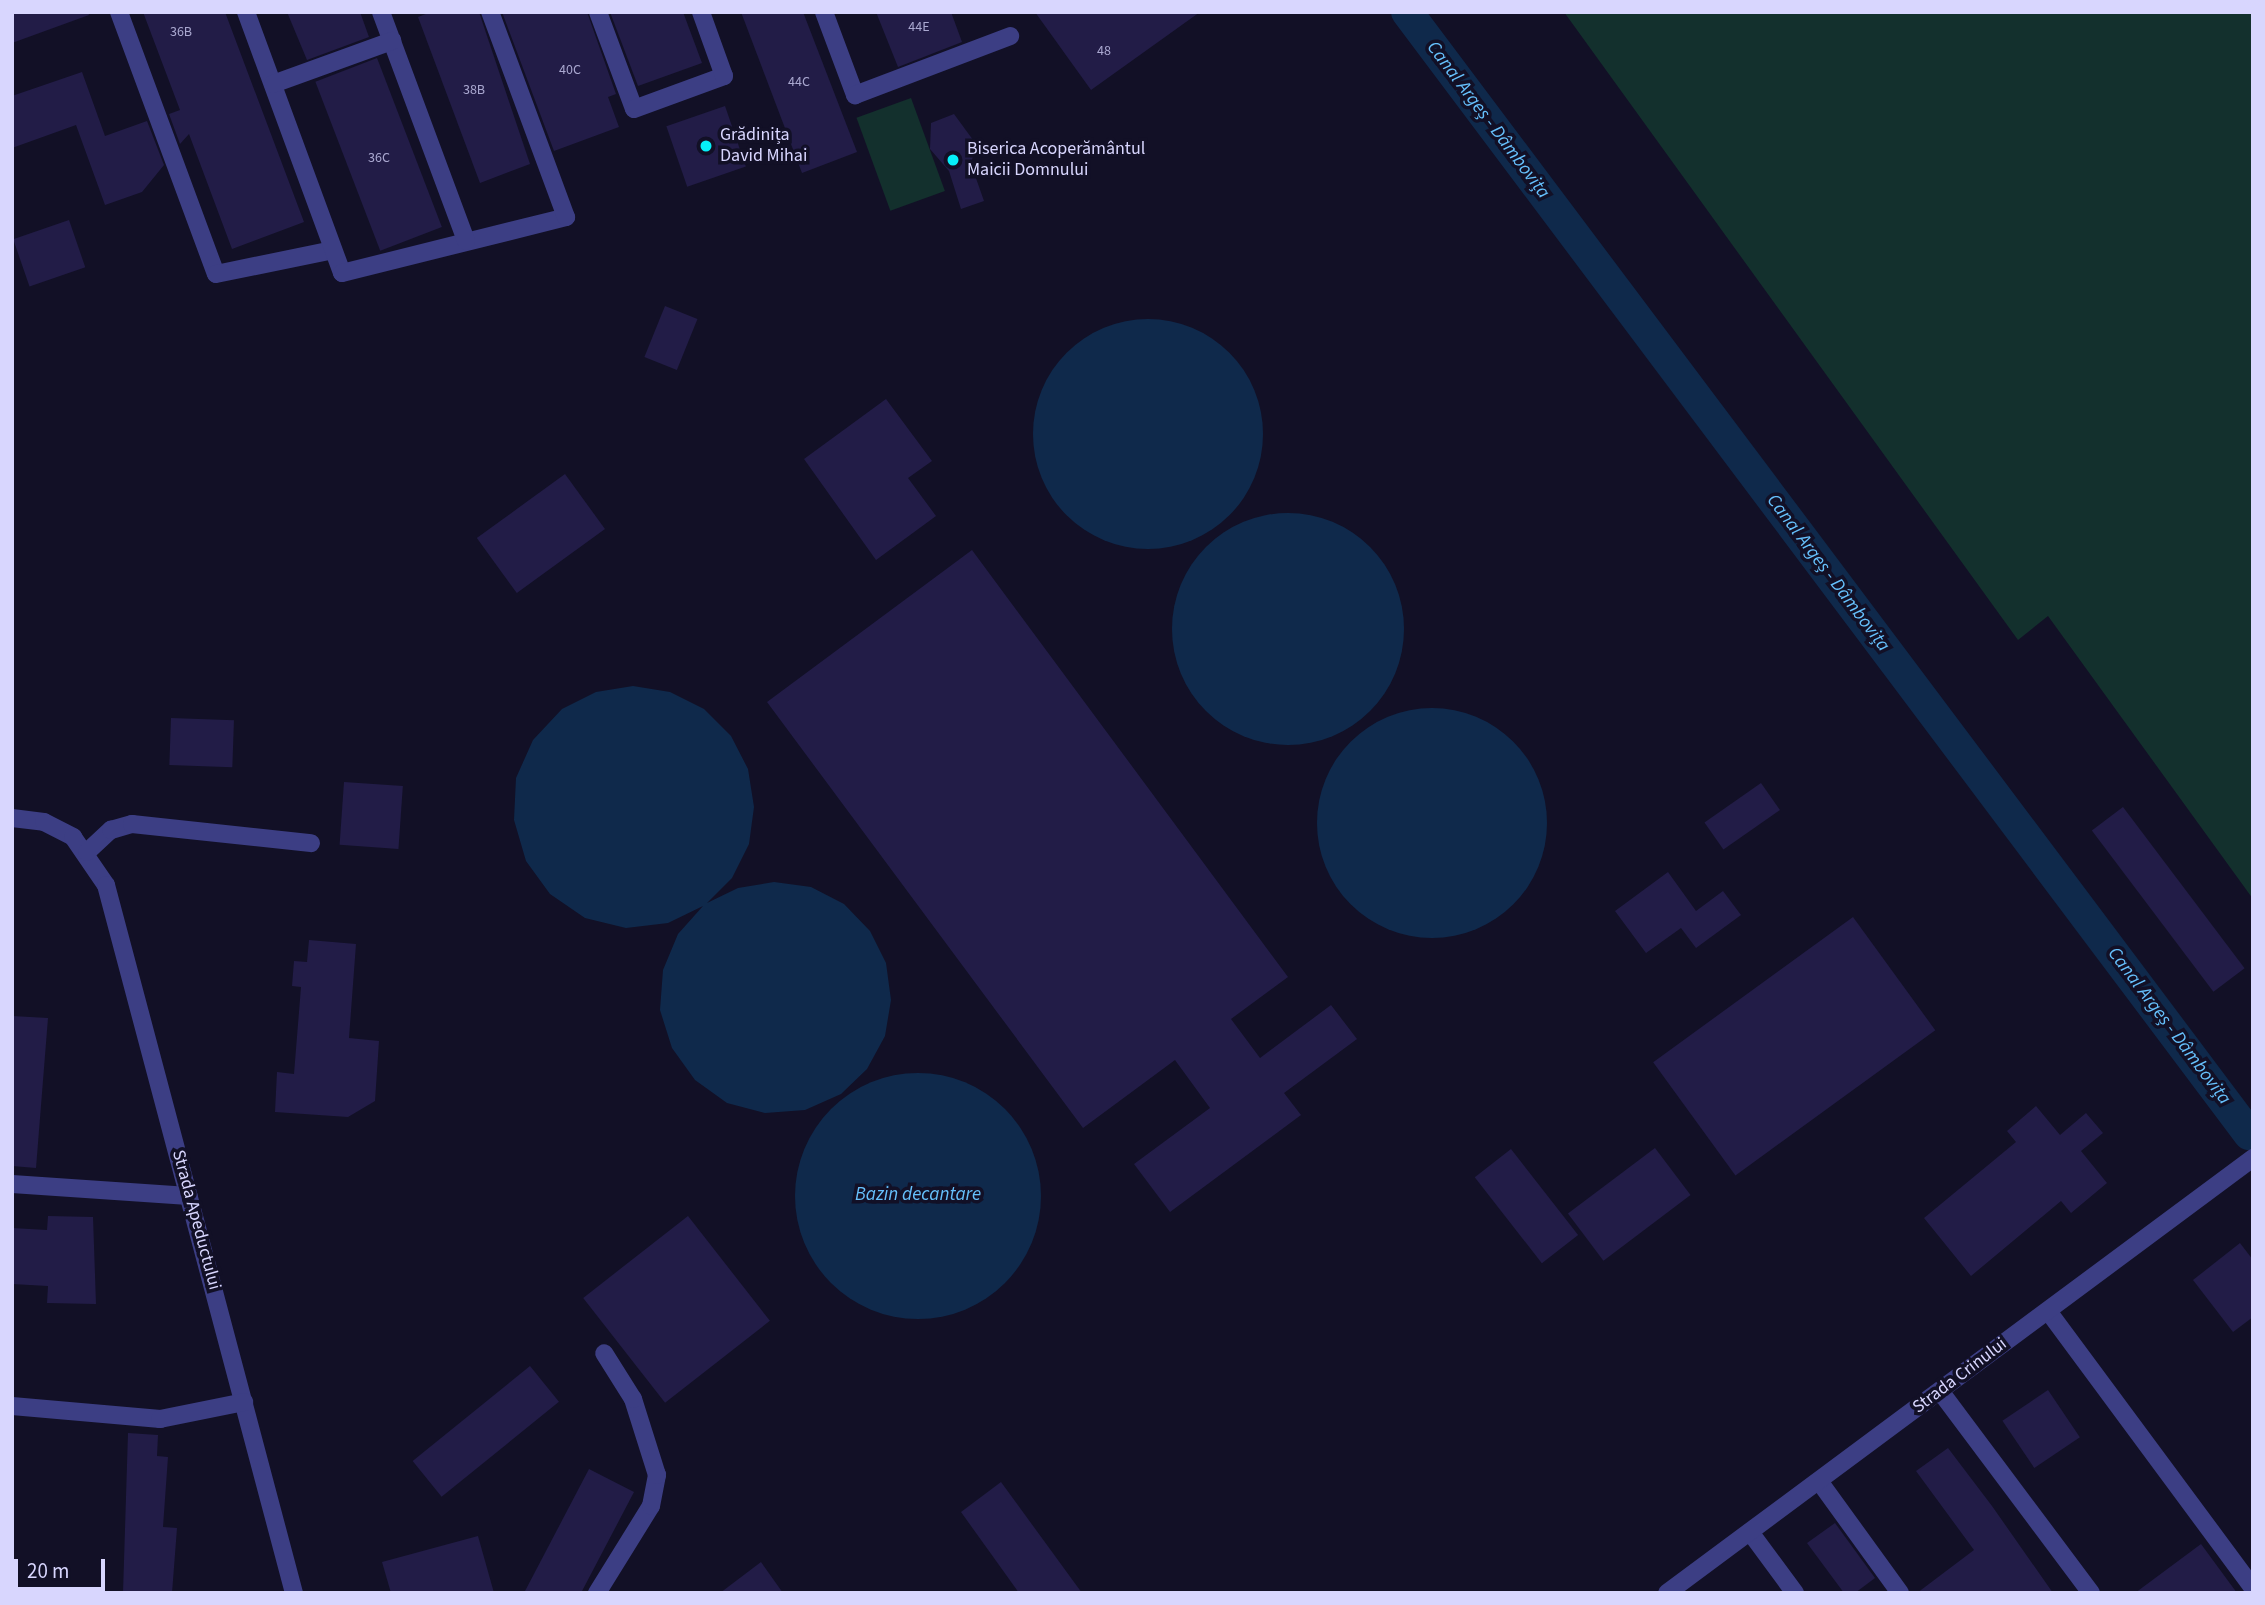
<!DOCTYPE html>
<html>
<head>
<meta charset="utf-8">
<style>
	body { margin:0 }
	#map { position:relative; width:2265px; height:1605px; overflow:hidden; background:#121026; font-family:"Source Sans 3",sans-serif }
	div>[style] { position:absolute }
	.green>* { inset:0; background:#13302d; transform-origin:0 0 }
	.water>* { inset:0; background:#0f294b }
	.round { border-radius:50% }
	.canal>* { height:32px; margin:-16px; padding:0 16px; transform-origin:16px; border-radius:16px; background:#0f294b }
	.building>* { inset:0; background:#221c47; transform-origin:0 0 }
	.minor>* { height:18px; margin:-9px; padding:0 9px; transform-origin:9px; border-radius:9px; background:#3c3e84 }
	.dots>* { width:19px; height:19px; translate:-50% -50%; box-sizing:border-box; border:4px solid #121026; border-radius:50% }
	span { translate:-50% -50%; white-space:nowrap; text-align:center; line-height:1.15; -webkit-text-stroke:7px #121026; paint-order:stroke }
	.number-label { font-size:14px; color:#aaa8d0 }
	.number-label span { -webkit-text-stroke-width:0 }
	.poi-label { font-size:18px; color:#d8d6fe }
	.left { translate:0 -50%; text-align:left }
	.street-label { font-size:18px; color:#d8d6fe }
	.water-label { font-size:19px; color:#66c0fc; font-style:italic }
	.frame { position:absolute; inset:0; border:14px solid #d8d6fe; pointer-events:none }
	.scale { position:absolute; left:14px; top:1559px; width:91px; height:32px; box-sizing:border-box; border:4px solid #d8d6fe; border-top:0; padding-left:9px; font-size:21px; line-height:24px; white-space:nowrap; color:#d8d6fe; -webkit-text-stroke:5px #121026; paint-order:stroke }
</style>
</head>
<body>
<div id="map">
	<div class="green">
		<i style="clip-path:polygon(1564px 12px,2253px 12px,2253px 899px,2048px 616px,2018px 640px)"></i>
		<i style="left:911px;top:98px;width:99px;height:58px;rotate:70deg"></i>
	</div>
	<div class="water">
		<i class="round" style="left:1033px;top:319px;width:230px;height:230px"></i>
		<i class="round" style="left:1172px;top:513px;width:232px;height:232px"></i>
		<i style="clip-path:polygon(633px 686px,670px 692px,704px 709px,731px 736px,748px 769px,754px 807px,749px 844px,732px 878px,707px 903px,738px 888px,774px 882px,811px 887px,844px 904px,870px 931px,886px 963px,891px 1000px,885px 1036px,867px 1069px,841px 1094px,805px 1110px,765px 1113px,727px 1103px,695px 1080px,672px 1048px,660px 1010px,663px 970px,678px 934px,703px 906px,668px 923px,626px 928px,585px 918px,550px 894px,526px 861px,514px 820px,516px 778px,533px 740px,562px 709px,596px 692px)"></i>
		<i class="round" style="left:1317px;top:708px;width:230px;height:230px"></i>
		<i class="round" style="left:795px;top:1073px;width:246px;height:246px"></i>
	</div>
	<div class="canal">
		<i style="left:1407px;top:12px;width:1403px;rotate:53.11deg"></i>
	</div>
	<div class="building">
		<i style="clip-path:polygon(12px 12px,88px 12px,89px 15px,12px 43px)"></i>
		<i style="clip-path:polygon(143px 12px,225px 12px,304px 222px,232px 249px,189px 134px,180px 144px,169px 114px,180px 110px)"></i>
		<i style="clip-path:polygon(287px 12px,360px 12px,369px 37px,307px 60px)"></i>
		<i style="clip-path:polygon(431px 12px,479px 12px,530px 164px,480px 183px,418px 17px)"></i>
		<i style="clip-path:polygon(502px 12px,587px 12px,616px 94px,608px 97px,619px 127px,554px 151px)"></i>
		<i style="clip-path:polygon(610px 12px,683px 12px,702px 63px,638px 86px)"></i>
		<i style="clip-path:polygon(741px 12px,803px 12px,857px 152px,802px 173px)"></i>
		<i style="clip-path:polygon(876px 12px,951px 12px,962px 42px,898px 67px)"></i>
		<i style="clip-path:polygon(1035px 12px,1200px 12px,1091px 90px)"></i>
		<i style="left:377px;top:58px;width:181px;height:66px;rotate:69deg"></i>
		<i style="clip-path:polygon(82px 72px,105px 136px,147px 121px,164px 165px,142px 192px,105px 205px,76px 125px,12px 148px,12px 96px)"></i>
		<i style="left:725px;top:106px;width:64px;height:62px;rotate:71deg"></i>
		<i style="clip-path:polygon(954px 114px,976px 144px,971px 164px,984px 201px,961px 209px,949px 171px,930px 149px,931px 123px)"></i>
		<i style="left:69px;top:220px;width:50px;height:59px;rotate:71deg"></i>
		<i style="left:665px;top:306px;width:35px;height:55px;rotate:22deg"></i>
		<i style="clip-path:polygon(886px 399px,932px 461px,908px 478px,936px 516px,876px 560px,804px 459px)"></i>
		<i style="left:565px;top:474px;width:68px;height:109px;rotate:54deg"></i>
		<i style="clip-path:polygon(972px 550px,1288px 977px,1231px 1019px,1260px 1058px,1331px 1005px,1357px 1039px,1284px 1093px,1301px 1115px,1170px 1212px,1134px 1164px,1210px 1108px,1175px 1060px,1083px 1128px,767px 702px)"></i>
		<i style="left:171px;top:718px;width:63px;height:47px;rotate:2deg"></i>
		<i style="left:344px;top:782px;width:59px;height:63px;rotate:4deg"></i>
		<i style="left:1761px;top:783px;width:33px;height:69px;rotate:55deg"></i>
		<i style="left:2123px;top:807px;width:202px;height:39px;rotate:53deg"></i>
		<i style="clip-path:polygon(1668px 872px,1696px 911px,1723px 891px,1741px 915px,1696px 948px,1681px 928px,1646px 953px,1615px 911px)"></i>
		<i style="left:1853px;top:917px;width:140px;height:247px;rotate:54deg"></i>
		<i style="clip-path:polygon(309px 940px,356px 944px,349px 1038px,379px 1041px,375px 1101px,348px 1117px,275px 1112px,277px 1072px,294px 1074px,301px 987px,292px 986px,294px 961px,307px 962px)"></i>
		<i style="clip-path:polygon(12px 1016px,48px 1018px,36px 1168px,12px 1166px)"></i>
		<i style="clip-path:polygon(2036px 1106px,2060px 1135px,2086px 1113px,2103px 1133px,2081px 1151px,2107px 1183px,2071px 1213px,2061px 1201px,1971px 1276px,1924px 1218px,2016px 1142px,2007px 1131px)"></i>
		<i style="left:1655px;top:1148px;width:59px;height:109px;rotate:53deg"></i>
		<i style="left:1511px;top:1149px;width:109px;height:46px;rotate:52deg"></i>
		<i style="clip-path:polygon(48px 1216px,93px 1217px,96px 1304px,47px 1303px,48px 1286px,12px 1284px,12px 1228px,47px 1230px)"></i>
		<i style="left:688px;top:1216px;width:133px;height:133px;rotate:52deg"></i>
		<i style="clip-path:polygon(2240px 1243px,2253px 1260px,2253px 1317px,2233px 1332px,2193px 1280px)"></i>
		<i style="left:530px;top:1366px;width:46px;height:151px;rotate:51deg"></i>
		<i style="left:2048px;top:1390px;width:57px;height:55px;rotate:56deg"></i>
		<i style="clip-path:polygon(128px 1433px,158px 1435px,157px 1456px,168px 1457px,163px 1527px,177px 1528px,172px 1593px,123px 1593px)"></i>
		<i style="clip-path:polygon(1948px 1448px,1992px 1506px,2053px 1593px,1917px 1593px,1974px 1550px,1916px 1471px)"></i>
		<i style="clip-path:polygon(589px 1469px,634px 1492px,581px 1593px,524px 1593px)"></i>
		<i style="clip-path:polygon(1001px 1482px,1082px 1593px,1019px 1593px,961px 1512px)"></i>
		<i style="clip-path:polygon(1835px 1523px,1875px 1578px,1855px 1593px,1844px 1593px,1807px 1543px)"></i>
		<i style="clip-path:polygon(478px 1536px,494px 1593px,391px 1593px,382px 1562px)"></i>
		<i style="clip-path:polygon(2201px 1544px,2237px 1593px,2135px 1593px)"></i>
		<i style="clip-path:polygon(761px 1562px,783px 1593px,720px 1593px)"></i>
	</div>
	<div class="minor">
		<i style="left:119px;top:12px;width:279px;rotate:69.7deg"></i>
		<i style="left:216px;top:274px;width:119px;rotate:-11.6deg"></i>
		<i style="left:246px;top:12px;width:278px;rotate:69.8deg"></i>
		<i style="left:342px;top:273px;width:231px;rotate:-14deg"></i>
		<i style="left:566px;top:217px;width:219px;rotate:-110.3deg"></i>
		<i style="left:381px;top:12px;width:244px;rotate:69.6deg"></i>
		<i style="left:598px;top:12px;width:103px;rotate:69.6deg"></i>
		<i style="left:634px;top:109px;width:96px;rotate:-20.1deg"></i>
		<i style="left:724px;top:76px;width:68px;rotate:-109.8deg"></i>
		<i style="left:824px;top:12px;width:89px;rotate:69.5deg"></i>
		<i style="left:855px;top:95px;width:166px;rotate:-20.8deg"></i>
		<i style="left:273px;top:84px;width:127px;rotate:-19.9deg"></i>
		<i style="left:12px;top:818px;width:32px;rotate:7deg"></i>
		<i style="left:44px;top:822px;width:33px;rotate:27deg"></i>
		<i style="left:73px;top:837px;width:58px;rotate:55.5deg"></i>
		<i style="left:106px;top:885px;width:733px;rotate:75.13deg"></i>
		<i style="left:87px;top:852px;width:33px;rotate:-43deg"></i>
		<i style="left:111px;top:830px;width:22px;rotate:-16deg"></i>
		<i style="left:132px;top:824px;width:180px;rotate:6.1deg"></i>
		<i style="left:12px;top:1184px;width:177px;rotate:3.9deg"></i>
		<i style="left:2048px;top:1311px;width:345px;rotate:53.5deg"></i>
		<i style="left:1940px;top:1391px;width:252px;rotate:53.2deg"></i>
		<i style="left:12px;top:1406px;width:149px;rotate:5deg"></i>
		<i style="left:160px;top:1419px;width:86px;rotate:-11.4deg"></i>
		<i style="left:1819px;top:1481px;width:138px;rotate:54.1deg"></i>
		<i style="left:1750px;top:1532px;width:76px;rotate:53.6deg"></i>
		<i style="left:597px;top:1593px;width:102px;rotate:-58.2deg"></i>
		<i style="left:651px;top:1506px;width:32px;rotate:-79deg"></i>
		<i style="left:657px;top:1475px;width:80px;rotate:-107.5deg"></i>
		<i style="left:633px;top:1399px;width:54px;rotate:-122.2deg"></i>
		<i style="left:1667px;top:1593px;width:730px;rotate:-36.59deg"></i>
	</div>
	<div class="dots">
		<i style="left:706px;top:146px;background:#06f0f9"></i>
		<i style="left:953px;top:160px;background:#06f0f9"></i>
	</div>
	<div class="number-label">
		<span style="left:919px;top:27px">44E</span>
		<span style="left:181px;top:32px">36B</span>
		<span style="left:1104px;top:51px">48</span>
		<span style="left:570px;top:70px">40C</span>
		<span style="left:799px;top:82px">44C</span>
		<span style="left:474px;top:90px">38B</span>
		<span style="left:379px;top:158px">36C</span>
	</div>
	<div class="poi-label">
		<span class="left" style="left:720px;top:146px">Grădinița<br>David Mihai</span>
		<span class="left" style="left:967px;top:160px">Biserica Acoperământul<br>Maicii Domnului</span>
	</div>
	<div class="street-label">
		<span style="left:196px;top:1220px;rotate:75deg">Strada Apeductului</span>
		<span style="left:1960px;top:1376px;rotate:-37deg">Strada Crinului</span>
	</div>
	<div class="water-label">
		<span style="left:1488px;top:120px;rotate:53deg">Canal Argeș - Dâmbovița</span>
		<span style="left:1828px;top:573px;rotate:53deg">Canal Argeș - Dâmbovița</span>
		<span style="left:2169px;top:1026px;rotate:53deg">Canal Argeș - Dâmbovița</span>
		<span style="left:918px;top:1195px">Bazin decantare</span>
	</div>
	<div class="frame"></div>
	<div class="scale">20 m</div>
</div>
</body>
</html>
